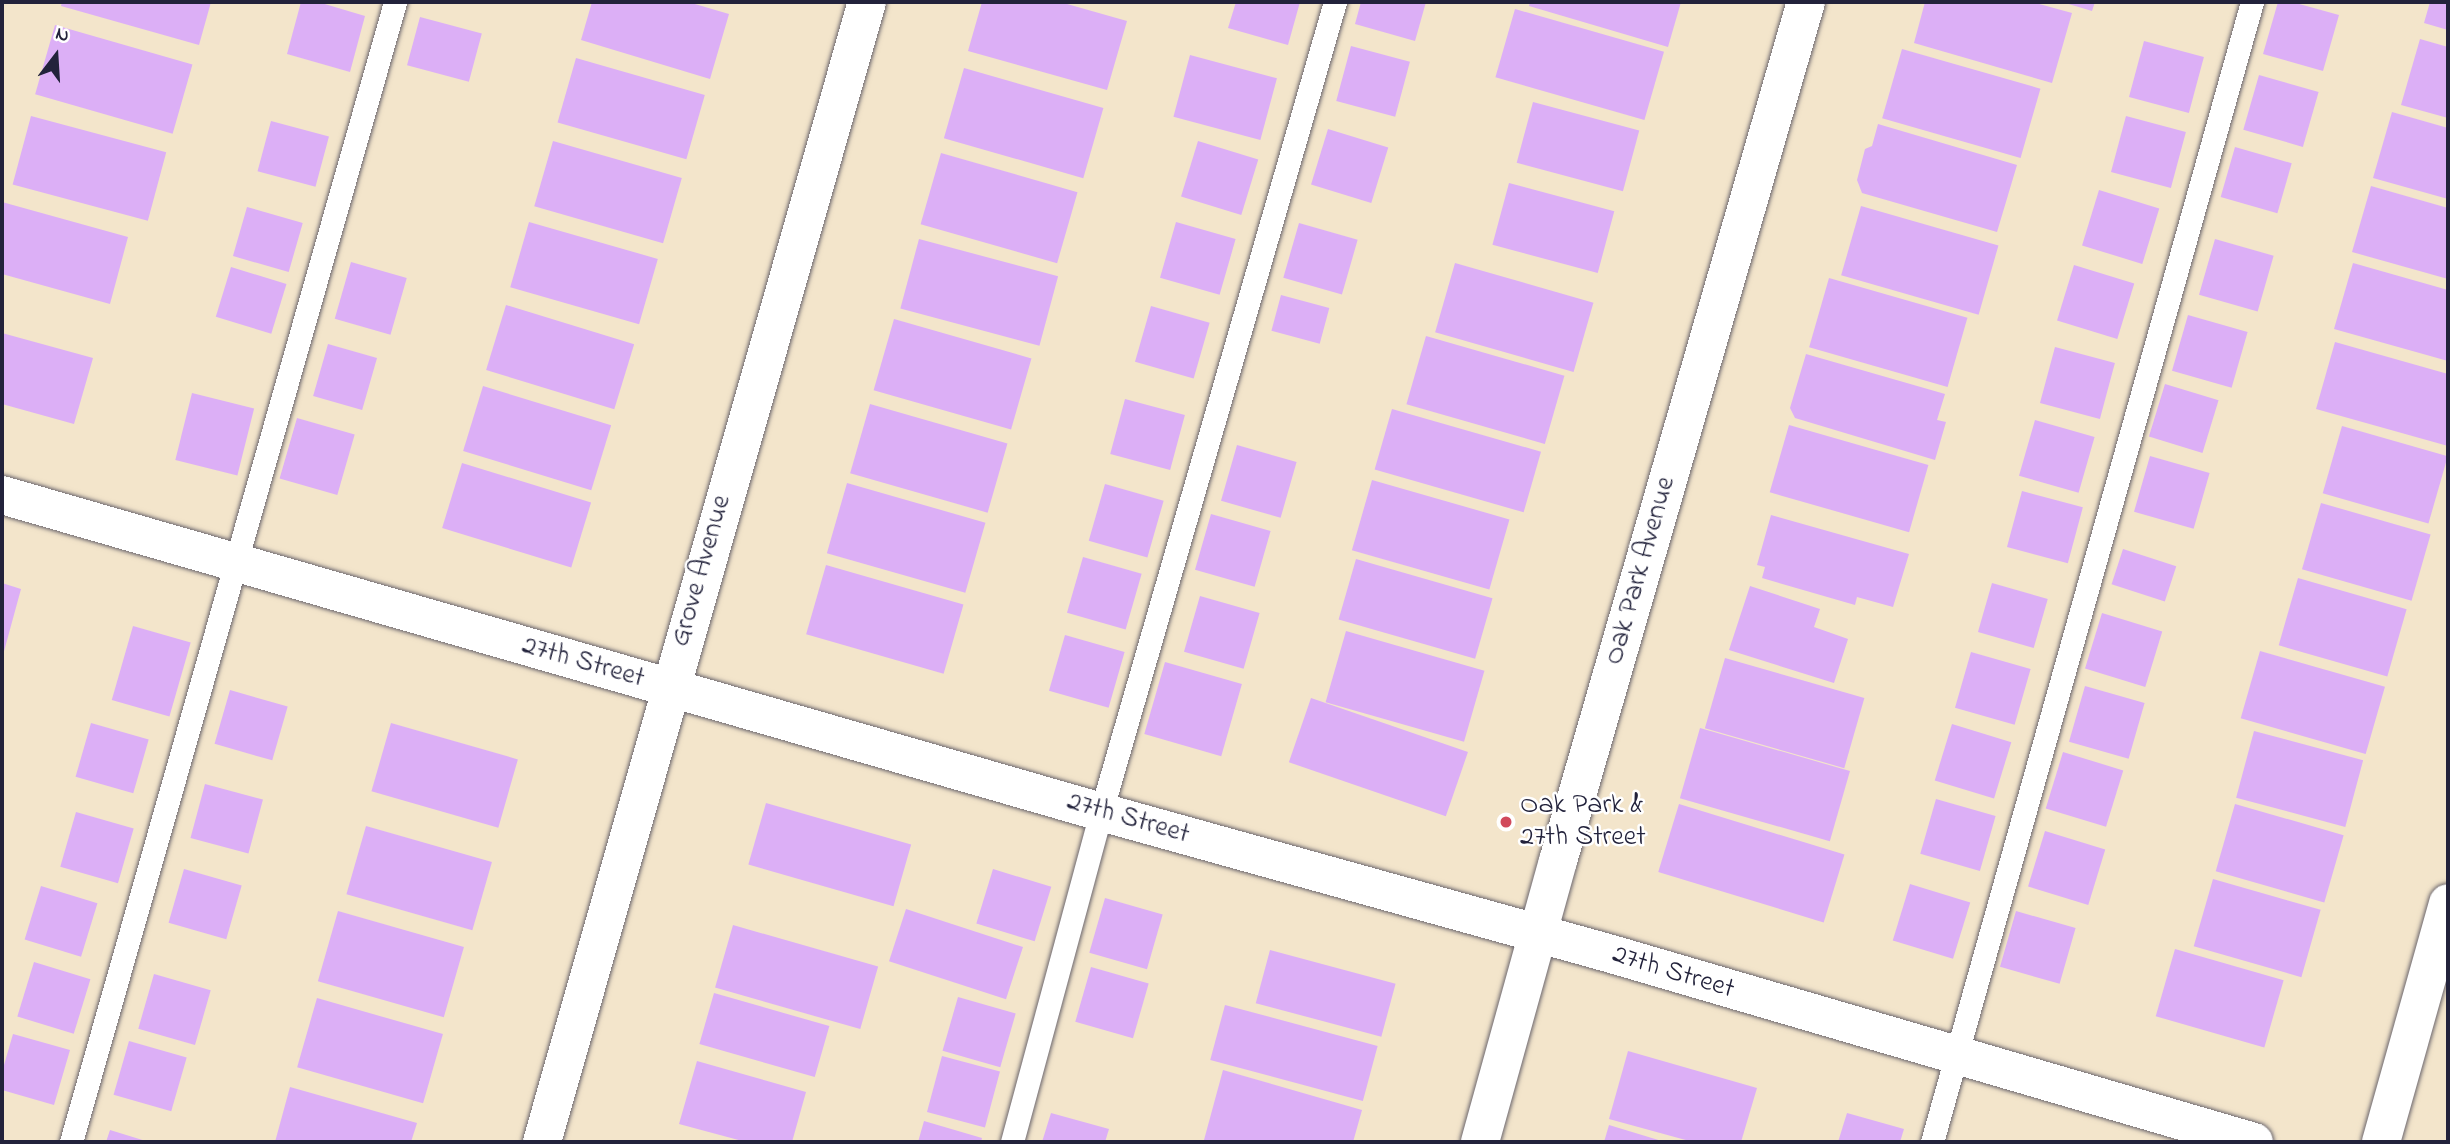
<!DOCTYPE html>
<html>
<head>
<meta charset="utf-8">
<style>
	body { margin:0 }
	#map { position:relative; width:2450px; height:1144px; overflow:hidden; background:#f3e5cb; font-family:"Indie Flower",sans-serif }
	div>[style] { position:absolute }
	.building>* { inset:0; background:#dcaff6; transform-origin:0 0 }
	.roads { filter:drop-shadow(0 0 2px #6b666d) drop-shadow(0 0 2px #6b666d) }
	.service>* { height:23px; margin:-11.5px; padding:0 11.5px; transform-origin:11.5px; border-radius:11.5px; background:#fff }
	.minor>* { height:38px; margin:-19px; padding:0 19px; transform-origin:19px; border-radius:19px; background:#fff }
	.tertiary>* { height:38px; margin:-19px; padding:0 19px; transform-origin:19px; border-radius:19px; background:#fff }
	.dots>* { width:19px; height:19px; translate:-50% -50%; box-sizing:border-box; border:4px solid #fff; border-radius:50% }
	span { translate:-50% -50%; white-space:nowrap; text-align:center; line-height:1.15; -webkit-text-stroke:5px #fff; paint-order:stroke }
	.street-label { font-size:28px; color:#22223b }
	.poi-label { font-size:28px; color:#22223b }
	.left { translate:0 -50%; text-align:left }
	.frame { position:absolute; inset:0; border:4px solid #22223b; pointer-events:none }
	.north { position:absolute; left:21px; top:21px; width:70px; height:70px; -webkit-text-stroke:5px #fff; paint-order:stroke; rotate:17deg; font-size:19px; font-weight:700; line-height:28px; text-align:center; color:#22223b }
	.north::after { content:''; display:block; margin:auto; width:24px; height:32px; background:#22223b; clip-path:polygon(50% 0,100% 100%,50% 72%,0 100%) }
</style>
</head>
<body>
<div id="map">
	<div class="building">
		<i style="clip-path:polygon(62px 2px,211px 2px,199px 45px,61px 6px)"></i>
		<i style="clip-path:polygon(301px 2px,318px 2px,365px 16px,350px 72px,287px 54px)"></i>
		<i style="clip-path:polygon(592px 2px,688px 2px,729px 14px,710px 79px,581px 40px)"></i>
		<i style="clip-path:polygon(982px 2px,1060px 2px,1127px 21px,1107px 90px,968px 51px)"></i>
		<i style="clip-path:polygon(1236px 2px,1300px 2px,1288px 45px,1228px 28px)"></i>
		<i style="clip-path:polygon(1361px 2px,1426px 2px,1415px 41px,1355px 24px)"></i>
		<i style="clip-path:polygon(1530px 2px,1681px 2px,1668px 47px,1529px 6px)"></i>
		<i style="clip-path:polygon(1925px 2px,2032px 2px,2072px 13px,2052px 83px,1914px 43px)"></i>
		<i style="clip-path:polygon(2062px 2px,2095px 2px,2092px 11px)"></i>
		<i style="clip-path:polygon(2278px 2px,2292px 2px,2339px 15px,2323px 71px,2263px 54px)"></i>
		<i style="clip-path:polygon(2430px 2px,2448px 2px,2448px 30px,2424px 23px)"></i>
		<i style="left:1515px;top:9px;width:155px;height:71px;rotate:16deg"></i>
		<i style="left:420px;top:17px;width:64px;height:50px;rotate:15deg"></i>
		<i style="left:55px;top:25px;width:143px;height:72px;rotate:16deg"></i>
		<i style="clip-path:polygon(2420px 39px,2448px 47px,2448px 118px,2401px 105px)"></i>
		<i style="left:2144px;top:41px;width:62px;height:58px;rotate:15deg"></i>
		<i style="left:1351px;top:46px;width:61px;height:57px;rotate:15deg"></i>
		<i style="left:1902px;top:49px;width:144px;height:72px;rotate:16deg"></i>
		<i style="left:1190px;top:55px;width:90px;height:64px;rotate:15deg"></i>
		<i style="left:576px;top:58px;width:134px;height:67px;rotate:16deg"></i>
		<i style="left:964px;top:68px;width:145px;height:73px;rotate:16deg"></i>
		<i style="left:2259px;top:75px;width:62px;height:57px;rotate:16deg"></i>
		<i style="left:1533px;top:102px;width:110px;height:63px;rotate:15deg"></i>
		<i style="clip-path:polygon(2392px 112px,2448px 128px,2448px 199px,2373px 178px)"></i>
		<i style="left:31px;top:116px;width:140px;height:71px;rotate:15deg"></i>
		<i style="left:2126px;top:116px;width:62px;height:58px;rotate:15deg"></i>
		<i style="left:271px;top:121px;width:60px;height:52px;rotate:15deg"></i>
		<i style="clip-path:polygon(1878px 124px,2017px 165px,1997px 232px,1862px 193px,1857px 180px,1865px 149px,1872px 146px)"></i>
		<i style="left:1328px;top:129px;width:63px;height:58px;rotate:17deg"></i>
		<i style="left:553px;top:141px;width:134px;height:68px;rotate:16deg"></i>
		<i style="left:1198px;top:141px;width:63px;height:58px;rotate:17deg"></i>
		<i style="left:2235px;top:147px;width:59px;height:52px;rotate:16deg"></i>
		<i style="left:941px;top:153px;width:142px;height:74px;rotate:16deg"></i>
		<i style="left:1509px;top:183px;width:109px;height:64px;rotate:15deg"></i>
		<i style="clip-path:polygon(2371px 186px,2448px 208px,2448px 279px,2352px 252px)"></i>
		<i style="left:2099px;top:190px;width:63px;height:58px;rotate:17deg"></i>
		<i style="clip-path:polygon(2px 202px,128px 237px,110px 304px,2px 274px)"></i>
		<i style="left:1861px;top:206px;width:143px;height:72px;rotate:16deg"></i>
		<i style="left:247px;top:207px;width:58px;height:51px;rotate:16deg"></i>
		<i style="left:529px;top:222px;width:134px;height:68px;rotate:16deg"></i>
		<i style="left:1176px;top:222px;width:62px;height:58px;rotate:16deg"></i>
		<i style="left:1299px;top:223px;width:61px;height:57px;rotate:16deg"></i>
		<i style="left:919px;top:239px;width:144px;height:72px;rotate:15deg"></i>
		<i style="left:2215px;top:239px;width:61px;height:58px;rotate:16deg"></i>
		<i style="left:351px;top:262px;width:58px;height:59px;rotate:16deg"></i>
		<i style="left:1455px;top:263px;width:144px;height:72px;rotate:16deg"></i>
		<i style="clip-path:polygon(2353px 263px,2448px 290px,2448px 361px,2334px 329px)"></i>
		<i style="left:2074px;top:265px;width:63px;height:58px;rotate:17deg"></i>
		<i style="left:231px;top:267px;width:58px;height:52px;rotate:17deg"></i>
		<i style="left:1829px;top:278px;width:144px;height:72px;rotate:16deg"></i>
		<i style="left:1281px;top:295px;width:50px;height:37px;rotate:15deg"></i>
		<i style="left:506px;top:305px;width:134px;height:68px;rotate:17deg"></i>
		<i style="left:1151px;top:306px;width:61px;height:58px;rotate:16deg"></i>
		<i style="left:2188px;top:315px;width:62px;height:58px;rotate:16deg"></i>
		<i style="left:894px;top:319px;width:143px;height:74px;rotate:16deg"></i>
		<i style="clip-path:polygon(2px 333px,93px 358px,74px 424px,2px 404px)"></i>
		<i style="left:1426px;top:336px;width:144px;height:71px;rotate:16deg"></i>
		<i style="clip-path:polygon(2335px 342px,2448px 374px,2448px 446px,2316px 409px)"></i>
		<i style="left:328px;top:344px;width:51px;height:54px;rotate:16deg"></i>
		<i style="left:2055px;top:347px;width:62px;height:58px;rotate:15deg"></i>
		<i style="clip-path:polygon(1806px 354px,1945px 394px,1937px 420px,1946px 422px,1935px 460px,1795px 418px,1790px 408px)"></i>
		<i style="left:2165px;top:384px;width:56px;height:55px;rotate:17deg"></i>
		<i style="left:483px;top:386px;width:134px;height:68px;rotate:17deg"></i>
		<i style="left:192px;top:393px;width:64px;height:69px;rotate:14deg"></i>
		<i style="left:1125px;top:399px;width:62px;height:57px;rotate:15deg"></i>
		<i style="left:870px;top:404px;width:143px;height:72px;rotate:16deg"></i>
		<i style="left:1392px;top:409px;width:155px;height:63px;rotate:16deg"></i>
		<i style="left:297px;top:418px;width:60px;height:63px;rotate:16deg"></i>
		<i style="left:2035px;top:420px;width:62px;height:58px;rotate:16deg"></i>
		<i style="left:1789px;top:425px;width:145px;height:70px;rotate:16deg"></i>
		<i style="left:2342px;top:426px;width:110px;height:70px;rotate:16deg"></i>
		<i style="left:1237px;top:445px;width:62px;height:58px;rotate:16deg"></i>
		<i style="left:2150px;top:456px;width:62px;height:58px;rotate:16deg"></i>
		<i style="left:462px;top:463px;width:135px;height:68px;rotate:17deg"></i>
		<i style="left:1372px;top:480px;width:143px;height:73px;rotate:16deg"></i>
		<i style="left:847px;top:483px;width:144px;height:73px;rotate:16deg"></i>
		<i style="left:1105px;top:484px;width:61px;height:59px;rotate:16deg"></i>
		<i style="left:2022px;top:491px;width:63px;height:58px;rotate:15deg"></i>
		<i style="left:2321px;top:503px;width:114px;height:69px;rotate:16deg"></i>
		<i style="left:1211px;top:514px;width:62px;height:58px;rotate:16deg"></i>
		<i style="clip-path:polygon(1771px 515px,1909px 554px,1893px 607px,1857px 597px,1855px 605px,1762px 578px,1765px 567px,1757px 565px)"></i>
		<i style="left:2123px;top:549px;width:56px;height:37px;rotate:18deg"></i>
		<i style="left:1083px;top:557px;width:61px;height:58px;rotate:16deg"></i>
		<i style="left:1356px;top:559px;width:142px;height:63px;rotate:16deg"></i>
		<i style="left:826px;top:565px;width:143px;height:72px;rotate:16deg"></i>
		<i style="left:2298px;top:578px;width:113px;height:70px;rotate:16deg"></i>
		<i style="clip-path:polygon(2px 583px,21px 589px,3px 655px,2px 655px)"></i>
		<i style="left:1992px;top:583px;width:58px;height:51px;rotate:16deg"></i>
		<i style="clip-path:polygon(1750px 586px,1820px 609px,1814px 627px,1848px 639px,1834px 683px,1729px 650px)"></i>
		<i style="left:1200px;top:596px;width:62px;height:58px;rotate:16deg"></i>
		<i style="left:2102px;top:613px;width:63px;height:58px;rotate:17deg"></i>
		<i style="left:133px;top:626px;width:60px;height:77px;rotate:16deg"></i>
		<i style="left:1346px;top:631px;width:144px;height:74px;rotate:16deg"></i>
		<i style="left:1065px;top:635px;width:62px;height:58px;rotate:16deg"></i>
		<i style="left:2260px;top:651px;width:130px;height:70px;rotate:16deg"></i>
		<i style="left:1971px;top:652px;width:62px;height:58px;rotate:16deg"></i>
		<i style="left:1725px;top:658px;width:145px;height:73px;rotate:16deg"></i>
		<i style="left:1165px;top:662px;width:80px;height:75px;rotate:16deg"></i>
		<i style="left:2085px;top:686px;width:62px;height:58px;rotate:16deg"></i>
		<i style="left:230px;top:690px;width:60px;height:56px;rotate:16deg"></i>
		<i style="left:1311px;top:698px;width:166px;height:68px;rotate:19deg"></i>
		<i style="left:91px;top:723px;width:60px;height:56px;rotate:16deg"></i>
		<i style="left:391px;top:723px;width:132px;height:71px;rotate:16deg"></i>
		<i style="left:1952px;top:724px;width:62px;height:59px;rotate:17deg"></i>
		<i style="left:1700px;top:728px;width:156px;height:73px;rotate:16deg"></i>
		<i style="left:2254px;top:731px;width:113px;height:69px;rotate:15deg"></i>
		<i style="left:2063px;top:752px;width:63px;height:59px;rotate:17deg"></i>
		<i style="left:205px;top:784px;width:60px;height:56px;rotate:15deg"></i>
		<i style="left:1936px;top:799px;width:62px;height:57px;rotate:16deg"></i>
		<i style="left:766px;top:803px;width:151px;height:64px;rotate:16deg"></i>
		<i style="left:1679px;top:804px;width:173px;height:71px;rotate:17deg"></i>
		<i style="left:2235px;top:804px;width:113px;height:70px;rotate:16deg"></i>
		<i style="left:76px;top:812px;width:60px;height:57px;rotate:16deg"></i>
		<i style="left:366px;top:826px;width:131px;height:71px;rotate:16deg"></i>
		<i style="left:2045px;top:831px;width:63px;height:58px;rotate:17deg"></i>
		<i style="left:184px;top:869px;width:60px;height:56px;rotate:16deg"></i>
		<i style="left:993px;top:869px;width:61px;height:57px;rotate:17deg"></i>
		<i style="left:2213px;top:879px;width:112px;height:70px;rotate:16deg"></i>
		<i style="left:1910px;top:884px;width:63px;height:59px;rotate:17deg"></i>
		<i style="left:41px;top:886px;width:59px;height:56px;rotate:17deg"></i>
		<i style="left:1105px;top:898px;width:60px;height:57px;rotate:16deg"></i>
		<i style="left:906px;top:909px;width:123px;height:55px;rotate:18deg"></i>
		<i style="left:338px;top:911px;width:131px;height:73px;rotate:16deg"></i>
		<i style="left:2016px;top:911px;width:62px;height:58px;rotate:16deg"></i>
		<i style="left:733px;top:925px;width:151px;height:65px;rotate:16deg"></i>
		<i style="left:2175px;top:949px;width:113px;height:70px;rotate:16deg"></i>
		<i style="left:1270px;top:950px;width:130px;height:55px;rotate:15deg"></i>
		<i style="left:34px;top:962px;width:59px;height:57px;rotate:17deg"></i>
		<i style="left:1091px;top:967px;width:60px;height:57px;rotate:16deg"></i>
		<i style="left:154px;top:974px;width:59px;height:57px;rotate:16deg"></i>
		<i style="left:714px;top:993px;width:120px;height:53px;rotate:16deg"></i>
		<i style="left:958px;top:997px;width:60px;height:56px;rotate:16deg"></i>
		<i style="left:317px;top:998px;width:131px;height:72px;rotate:16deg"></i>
		<i style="left:1225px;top:1005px;width:158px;height:57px;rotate:15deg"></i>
		<i style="clip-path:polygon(13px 1034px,70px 1050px,54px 1105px,2px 1090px,2px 1072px)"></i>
		<i style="left:129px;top:1041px;width:60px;height:56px;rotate:16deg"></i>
		<i style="clip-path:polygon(1628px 1051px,1757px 1088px,1741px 1142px,1693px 1142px,1609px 1119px)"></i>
		<i style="left:942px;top:1056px;width:60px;height:58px;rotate:15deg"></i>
		<i style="clip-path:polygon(697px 1061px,806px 1092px,792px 1142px,746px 1142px,679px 1124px)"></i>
		<i style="clip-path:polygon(1223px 1070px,1362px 1110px,1353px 1142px,1204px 1140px)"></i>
		<i style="clip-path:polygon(290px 1087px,417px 1123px,411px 1142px,275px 1142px)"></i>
		<i style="clip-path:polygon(1051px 1113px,1109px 1129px,1105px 1142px,1042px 1142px)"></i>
		<i style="clip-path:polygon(1847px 1113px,1904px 1129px,1900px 1142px,1838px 1142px)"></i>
		<i style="clip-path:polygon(924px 1121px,982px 1138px,981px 1142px,918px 1142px)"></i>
		<i style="clip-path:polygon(1609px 1125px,1665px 1142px,1604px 1142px)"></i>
		<i style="clip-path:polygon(110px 1130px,149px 1142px,106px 1142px)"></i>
	</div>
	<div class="roads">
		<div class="service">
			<i style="left:71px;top:1142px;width:1185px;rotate:-74.13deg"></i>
			<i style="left:1012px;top:1142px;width:342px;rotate:-74.9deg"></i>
			<i style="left:1101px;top:812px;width:843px;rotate:-73.89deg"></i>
			<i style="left:1932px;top:1142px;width:1184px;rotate:-74.32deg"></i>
		</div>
		<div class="minor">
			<i style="left:2px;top:495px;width:1144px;rotate:16.09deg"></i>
			<i style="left:1101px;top:812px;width:526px;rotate:15.54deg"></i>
			<i style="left:1608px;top:953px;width:673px;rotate:16.31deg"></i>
			<i style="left:542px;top:1142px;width:1185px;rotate:-74.09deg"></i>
			<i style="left:2381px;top:1142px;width:248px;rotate:-74.3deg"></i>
		</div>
		<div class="tertiary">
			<i style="left:1480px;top:1142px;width:292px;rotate:-74.5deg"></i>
			<i style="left:1558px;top:861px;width:894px;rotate:-73.9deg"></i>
		</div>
	</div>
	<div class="dots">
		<i style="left:1506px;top:822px;background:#d1495b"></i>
	</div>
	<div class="street-label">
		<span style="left:702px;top:571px;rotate:-74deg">Grove Avenue</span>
		<span style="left:1641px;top:571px;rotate:-74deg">Oak Park Avenue</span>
		<span style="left:583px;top:663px;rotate:16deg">27th Street</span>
		<span style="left:1128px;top:819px;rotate:16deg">27th Street</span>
		<span style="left:1673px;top:973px;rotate:17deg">27th Street</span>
	</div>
	<div class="poi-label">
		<span class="left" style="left:1520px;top:822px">Oak Park &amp;<br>27th Street</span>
	</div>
	<div class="frame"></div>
	<div class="north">N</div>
</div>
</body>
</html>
